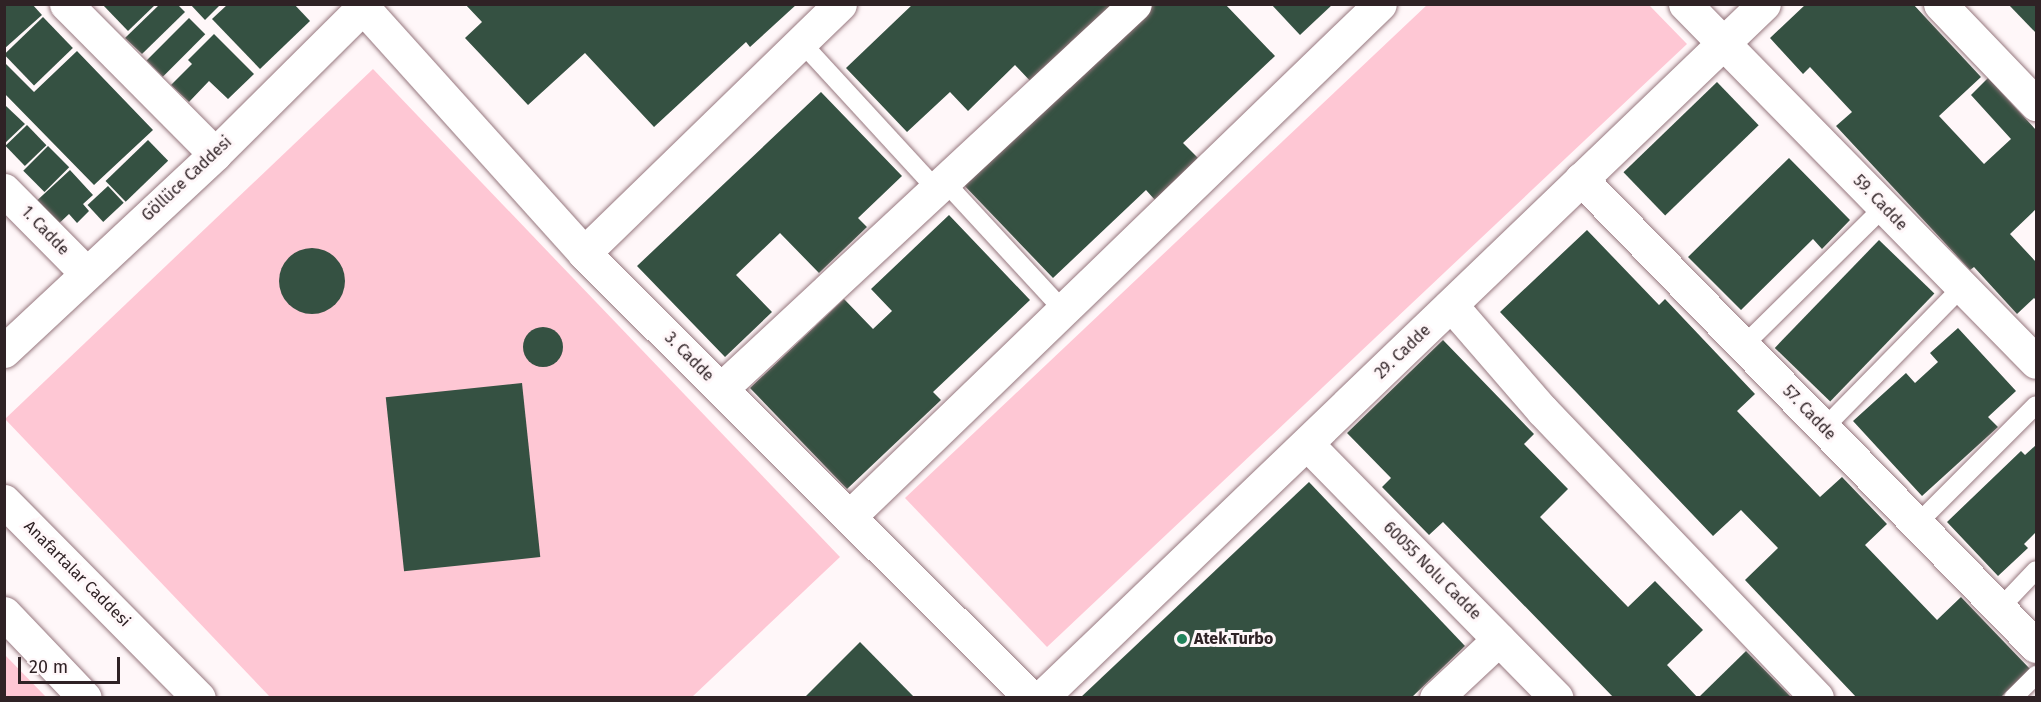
<!DOCTYPE html>
<html>
<head>
<meta charset="utf-8">
<style>
	body { margin:0 }
	#map { position:relative; width:2041px; height:702px; overflow:hidden; background:#fff7f9; font-family:"Fira Sans",sans-serif }
	div>[style] { position:absolute }
	.green>* { inset:0; background:#fec7d4 }
	.building>* { inset:0; background:#355142; transform-origin:0 0 }
	.round { border-radius:50% }
	.roads { filter:drop-shadow(0 0 2px #97787f) drop-shadow(0 0 2px #97787f) }
	.service>* { height:18px; margin:-9px; padding:0 9px; transform-origin:9px; border-radius:9px; background:#fff }
	.minor>* { height:33px; margin:-16.5px; padding:0 16.5px; transform-origin:16.5px; border-radius:16.5px; background:#fff }
	.primary>* { height:33px; margin:-16.5px; padding:0 16.5px; transform-origin:16.5px; border-radius:16.5px; background:#fff }
	.dots>* { width:16px; height:16px; translate:-50% -50%; box-sizing:border-box; border:3px solid #fff7f9; border-radius:50% }
	span { translate:-50% -50%; white-space:nowrap; text-align:center; line-height:1.15; -webkit-text-stroke:6px #fff7f9; paint-order:stroke }
	.street-label { font-size:16px; color:#2f2225 }
	.poi-label { font-size:16px; color:#2f2225; font-weight:700 }
	.left { translate:0 -50%; text-align:left }
	.frame { position:absolute; inset:0; border:6px solid #2f2225; pointer-events:none }
	.scale { position:absolute; left:18px; top:657px; width:102px; height:27px; box-sizing:border-box; border:3px solid #2f2225; border-top:0; padding-left:8px; font-size:18px; line-height:21px; white-space:nowrap; color:#2f2225; -webkit-text-stroke:4px #fff7f9; paint-order:stroke }
</style>
</head>
<body>
<div id="map">
	<div class="green">
		<i style="clip-path:polygon(1428px 4px,1649px 5px,1687px 44px,1047px 647px,905px 498px)"></i>
		<i style="clip-path:polygon(373px 69px,840px 557px,692px 697px,270px 697px,5px 419px)"></i>
		<i style="clip-path:polygon(4px 655px,5px 655px,46px 697px,5px 697px)"></i>
	</div>
	<div class="building">
		<i style="clip-path:polygon(4px 4px,32px 4px,42px 15px,4px 49px)"></i>
		<i style="clip-path:polygon(102px 4px,156px 4px,128px 31px)"></i>
		<i style="clip-path:polygon(160px 4px,177px 4px,185px 12px,142px 54px,125px 38px)"></i>
		<i style="clip-path:polygon(190px 4px,221px 4px,205px 20px)"></i>
		<i style="clip-path:polygon(228px 4px,294px 4px,310px 21px,260px 69px,212px 19px)"></i>
		<i style="clip-path:polygon(465px 4px,797px 4px,750px 47px,746px 42px,654px 127px,585px 53px,528px 105px,465px 38px,482px 22px)"></i>
		<i style="clip-path:polygon(913px 4px,1119px 4px,1034px 85px,1015px 65px,968px 111px,950px 92px,907px 132px,846px 68px)"></i>
		<i style="clip-path:polygon(1145px 4px,1225px 4px,1275px 56px,1183px 143px,1199px 159px,1155px 200px,1146px 190px,1053px 278px,960px 181px)"></i>
		<i style="clip-path:polygon(1271px 4px,1333px 4px,1300px 35px)"></i>
		<i style="clip-path:polygon(1806px 4px,1913px 4px,1981px 77px,1939px 116px,1984px 164px,2011px 139px,1971px 95px,1988px 78px,2036px 130px,2036px 209px,2010px 234px,2036px 262px,2036px 300px,2034px 298px,2017px 314px,1974px 267px,1970px 270px,1836px 126px,1852px 112px,1810px 67px,1803px 74px,1770px 38px)"></i>
		<i style="clip-path:polygon(2008px 4px,2036px 4px,2036px 33px)"></i>
		<i style="left:43px;top:17px;width:43px;height:54px;rotate:46deg"></i>
		<i style="left:189px;top:18px;width:23px;height:60px;rotate:45deg"></i>
		<i style="clip-path:polygon(214px 34px,254px 74px,228px 99px,209px 81px,189px 102px,171px 85px,192px 64px,188px 60px)"></i>
		<i style="clip-path:polygon(77px 51px,153px 130px,94px 185px,4px 93px,4px 62px,34px 92px)"></i>
		<i style="left:1717px;top:82px;width:60px;height:130px;rotate:46deg"></i>
		<i style="clip-path:polygon(821px 92px,902px 176px,858px 218px,867px 227px,819px 273px,780px 233px,736px 275px,772px 312px,725px 357px,637px 266px)"></i>
		<i style="clip-path:polygon(6px 106px,25px 124px,4px 144px,4px 107px)"></i>
		<i style="left:27px;top:125px;width:28px;height:30px;rotate:46deg"></i>
		<i style="left:148px;top:140px;width:29px;height:59px;rotate:46deg"></i>
		<i style="left:48px;top:146px;width:30px;height:35px;rotate:45deg"></i>
		<i style="clip-path:polygon(1789px 158px,1850px 220px,1822px 249px,1813px 239px,1741px 310px,1688px 257px)"></i>
		<i style="clip-path:polygon(70px 170px,93px 195px,83px 204px,89px 211px,77px 223px,69px 214px,53px 229px,31px 206px)"></i>
		<i style="left:108px;top:186px;width:23px;height:28px;rotate:47deg"></i>
		<i style="clip-path:polygon(949px 215px,1030px 300px,933px 392px,941px 400px,847px 489px,750px 388px,844px 299px,873px 329px,892px 311px,871px 289px)"></i>
		<i style="clip-path:polygon(1587px 230px,1659px 305px,1665px 299px,1755px 394px,1737px 411px,1820px 497px,1842px 477px,1887px 524px,1865px 545px,1937px 620px,1961px 597px,2030px 669px,2000px 698px,1857px 698px,1745px 580px,1778px 548px,1741px 510px,1713px 536px,1500px 312px)"></i>
		<i style="left:1879px;top:240px;width:77px;height:150px;rotate:44deg"></i>
		<i class="round" style="left:279px;top:248px;width:66px;height:66px"></i>
		<i class="round" style="left:523px;top:327px;width:40px;height:40px"></i>
		<i style="clip-path:polygon(1958px 328px,2016px 391px,1988px 417px,1998px 427px,1922px 496px,1853px 421px,1906px 373px,1915px 383px,1938px 362px,1930px 353px)"></i>
		<i style="clip-path:polygon(1443px 340px,1534px 434px,1524px 444px,1568px 489px,1540px 517px,1628px 607px,1655px 581px,1703px 630px,1667px 665px,1698px 698px,1614px 698px,1443px 522px,1429px 535px,1382px 487px,1391px 478px,1347px 433px)"></i>
		<i style="left:522px;top:383px;width:175px;height:137px;rotate:84deg"></i>
		<i style="clip-path:polygon(2036px 445px,2036px 532px,2024px 544px,2028px 548px,1998px 576px,1947px 522px,2021px 451px,2025px 455px)"></i>
		<i style="clip-path:polygon(1309px 482px,1465px 646px,1411px 698px,1080px 698px)"></i>
		<i style="clip-path:polygon(860px 642px,915px 698px,804px 698px)"></i>
		<i style="clip-path:polygon(1746px 651px,1792px 698px,1698px 698px)"></i>
	</div>
	<div class="roads">
		<div class="service">
			<i style="left:801px;top:42px;width:200px;rotate:47.4deg"></i>
			<i style="left:944px;top:181px;width:176px;rotate:47.3deg"></i>
			<i style="left:1743px;top:346px;width:198px;rotate:-44.6deg"></i>
			<i style="left:1824px;top:428px;width:197px;rotate:-45.6deg"></i>
			<i style="left:1917px;top:524px;width:168px;rotate:-45deg"></i>
			<i style="left:2000px;top:608px;width:52px;rotate:-46.5deg"></i>
			<i style="left:2013px;top:698px;width:33px;rotate:-45deg"></i>
		</div>
		<div class="minor">
			<i style="left:66px;top:4px;width:211px;rotate:45.2deg"></i>
			<i style="left:360px;top:4px;width:335px;rotate:48deg"></i>
			<i style="left:584px;top:253px;width:631px;rotate:44.87deg"></i>
			<i style="left:1685px;top:4px;width:501px;rotate:45.57deg"></i>
			<i style="left:1940px;top:4px;width:139px;rotate:46.2deg"></i>
			<i style="left:1581px;top:179px;width:652px;rotate:45.75deg"></i>
			<i style="left:4px;top:190px;width:117px;rotate:45.3deg"></i>
			<i style="left:584px;top:253px;width:357px;rotate:-44.2deg"></i>
			<i style="left:1451px;top:305px;width:139px;rotate:49.1deg"></i>
			<i style="left:1542px;top:410px;width:398px;rotate:46.3deg"></i>
			<i style="left:4px;top:351px;width:289px;rotate:-43deg"></i>
			<i style="left:215px;top:154px;width:213px;rotate:-44.8deg"></i>
			<i style="left:721px;top:389px;width:565px;rotate:-42.92deg"></i>
			<i style="left:1307px;top:444px;width:356px;rotate:45.5deg"></i>
			<i style="left:849px;top:517px;width:738px;rotate:-44.01deg"></i>
			<i style="left:1041px;top:698px;width:1002px;rotate:-43.83deg"></i>
			<i style="left:1436px;top:698px;width:86px;rotate:-43.1deg"></i>
		</div>
		<div class="primary">
			<i style="left:4px;top:501px;width:277px;rotate:45.3deg"></i>
			<i style="left:4px;top:613px;width:117px;rotate:46.4deg"></i>
		</div>
	</div>
	<div class="dots">
		<i style="left:1182px;top:639px;background:#22835b"></i>
	</div>
	<div class="street-label">
		<span style="left:187px;top:179px;rotate:-43deg">Göllüce Caddesi</span>
		<span style="left:1880px;top:203px;rotate:46deg">59. Cadde</span>
		<span style="left:45px;top:231px;rotate:46deg">1. Cadde</span>
		<span style="left:1403px;top:352px;rotate:-44deg">29. Cadde</span>
		<span style="left:689px;top:357px;rotate:45deg">3. Cadde</span>
		<span style="left:1809px;top:413px;rotate:46deg">57. Cadde</span>
		<span style="left:1432px;top:571px;rotate:45deg">60055 Nolu Cadde</span>
		<span style="left:77px;top:574px;rotate:45deg">Anafartalar Caddesi</span>
	</div>
	<div class="poi-label">
		<span class="left" style="left:1194px;top:639px">Atek Turbo</span>
	</div>
	<div class="frame"></div>
	<div class="scale">20 m</div>
</div>
</body>
</html>
